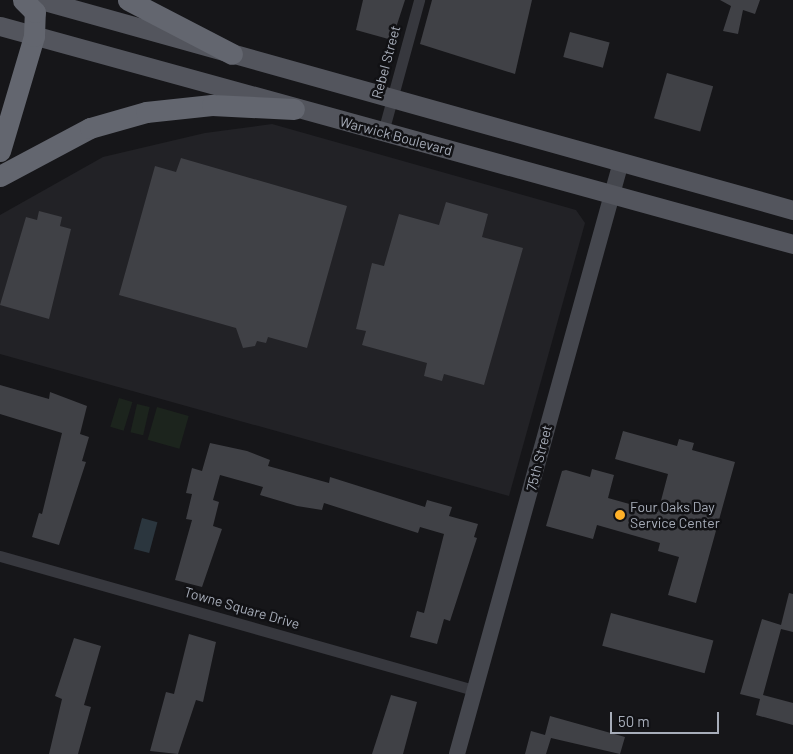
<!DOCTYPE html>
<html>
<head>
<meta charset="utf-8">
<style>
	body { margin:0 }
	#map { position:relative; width:793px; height:754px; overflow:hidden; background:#161619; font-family:Barlow,sans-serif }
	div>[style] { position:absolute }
	.built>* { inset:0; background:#222226 }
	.green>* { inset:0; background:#1c241d; transform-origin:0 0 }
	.water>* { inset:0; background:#2b363e; transform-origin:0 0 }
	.building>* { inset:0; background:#404146; transform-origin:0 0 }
	.street>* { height:11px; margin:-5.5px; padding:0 5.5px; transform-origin:5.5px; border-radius:5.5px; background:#37383e }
	.secondary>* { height:16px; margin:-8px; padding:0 8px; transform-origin:8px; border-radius:8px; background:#45474e }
	.primary>* { height:19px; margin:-9.5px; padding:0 9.5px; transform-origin:9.5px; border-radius:9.5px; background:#53555d }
	.highway>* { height:21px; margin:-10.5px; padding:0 10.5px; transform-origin:10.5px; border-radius:10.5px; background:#63666f }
	.dots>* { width:14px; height:14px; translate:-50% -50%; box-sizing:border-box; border:2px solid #111114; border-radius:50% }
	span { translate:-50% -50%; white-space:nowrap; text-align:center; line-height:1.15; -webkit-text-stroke:5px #111114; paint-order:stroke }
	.street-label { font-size:14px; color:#a7adb9 }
	.poi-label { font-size:14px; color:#a7adb9 }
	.left { translate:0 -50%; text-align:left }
	.scale { position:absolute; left:610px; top:712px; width:109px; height:22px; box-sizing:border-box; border:2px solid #a7adb9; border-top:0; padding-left:6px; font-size:15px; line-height:18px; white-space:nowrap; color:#a7adb9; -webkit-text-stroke:4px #111114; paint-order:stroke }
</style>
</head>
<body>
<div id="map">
	<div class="built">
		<i style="clip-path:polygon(272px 124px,576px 210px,585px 223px,509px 496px,0 354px,0 215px,103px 157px,205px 133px)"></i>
	</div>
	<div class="green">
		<i style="left:119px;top:398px;width:14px;height:30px;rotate:17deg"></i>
		<i style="left:137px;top:404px;width:13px;height:29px;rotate:13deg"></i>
		<i style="left:157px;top:407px;width:33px;height:34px;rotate:16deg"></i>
	</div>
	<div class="water">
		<i style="left:142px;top:518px;width:16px;height:32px;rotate:15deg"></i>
	</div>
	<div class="building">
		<i style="clip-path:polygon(363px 0,405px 0,392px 40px,356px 30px)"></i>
		<i style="clip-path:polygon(432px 0,532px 0,515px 74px,420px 44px)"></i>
		<i style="clip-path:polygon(720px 0,760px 0,755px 14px,743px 10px,738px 34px,723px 31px,731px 6px)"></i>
		<i style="left:570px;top:32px;width:41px;height:26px;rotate:15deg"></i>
		<i style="left:667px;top:73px;width:48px;height:47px;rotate:16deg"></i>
		<i style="clip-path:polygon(181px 158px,347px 206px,307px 348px,268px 337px,266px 343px,257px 341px,255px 346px,243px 348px,236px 328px,119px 295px,155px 166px,176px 172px)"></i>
		<i style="clip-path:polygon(446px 202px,488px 214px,482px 237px,523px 248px,484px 385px,444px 374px,442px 381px,424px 376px,427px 363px,362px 345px,366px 331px,356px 329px,372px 263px,384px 266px,399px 214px,439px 225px)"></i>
		<i style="clip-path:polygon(39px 211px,62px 217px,60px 226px,71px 229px,49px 319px,0 305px,26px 217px,37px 220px)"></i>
		<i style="clip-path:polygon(0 385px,49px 399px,50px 392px,87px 406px,80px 434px,89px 437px,82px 461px,86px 462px,59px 545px,32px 537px,39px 513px,42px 514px,62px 433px,0 414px)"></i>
		<i style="clip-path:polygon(623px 431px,677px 446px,679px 439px,694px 443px,692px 450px,735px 462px,696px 603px,668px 595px,679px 557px,658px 551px,660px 543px,597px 525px,593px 539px,546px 526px,562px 471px,566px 470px,590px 477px,592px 469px,614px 475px,608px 498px,658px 512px,668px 474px,615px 459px)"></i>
		<i style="clip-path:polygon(210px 443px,247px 451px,270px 460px,268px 466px,329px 483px,330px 477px,425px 507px,427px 500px,452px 507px,449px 516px,478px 524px,474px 537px,477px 538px,450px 621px,444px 619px,437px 644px,410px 637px,417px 611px,424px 613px,444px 534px,420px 527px,418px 533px,324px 503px,322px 510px,297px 506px,260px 495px,263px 487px,220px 475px,213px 500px,219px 502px,213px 526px,222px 529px,202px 587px,175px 580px,192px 520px,186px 519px,192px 494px,186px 493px,192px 468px,202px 471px)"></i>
		<i style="clip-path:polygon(789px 593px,793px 594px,793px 632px,781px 629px,763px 695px,793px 703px,793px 725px,756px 715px,760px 699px,740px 694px,762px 619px,781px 625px)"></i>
		<i style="left:611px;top:613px;width:106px;height:34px;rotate:15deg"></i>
		<i style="clip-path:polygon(189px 634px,216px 642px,203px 702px,196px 700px,178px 754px,150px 751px,166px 692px,174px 694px)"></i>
		<i style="clip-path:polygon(74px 638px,101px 646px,84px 705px,91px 707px,78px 754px,49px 754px,62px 699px,55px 696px)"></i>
		<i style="clip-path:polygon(391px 695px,417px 702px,403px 754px,372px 754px)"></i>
		<i style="clip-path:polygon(550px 716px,625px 737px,620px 754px,551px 738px,546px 754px,525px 754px,531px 731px,545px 735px)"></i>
	</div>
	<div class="street">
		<i style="left:383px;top:132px;width:137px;rotate:-74.7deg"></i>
		<i style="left:0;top:556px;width:494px;rotate:15.8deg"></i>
	</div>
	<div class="secondary">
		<i style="left:457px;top:754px;width:614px;rotate:-74.52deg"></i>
	</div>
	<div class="primary">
		<i style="left:41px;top:0;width:781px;rotate:15.6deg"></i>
		<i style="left:0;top:26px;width:822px;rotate:15.37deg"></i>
	</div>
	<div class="highway">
		<i style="left:128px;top:0;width:117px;rotate:27.4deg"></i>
		<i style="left:0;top:151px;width:120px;rotate:-73.5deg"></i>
		<i style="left:34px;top:36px;width:24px;rotate:-88deg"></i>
		<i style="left:35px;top:12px;width:17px;rotate:-135deg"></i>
		<i style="left:0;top:176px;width:102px;rotate:-28.1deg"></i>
		<i style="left:90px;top:128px;width:58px;rotate:-15.9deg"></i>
		<i style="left:146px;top:112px;width:66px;rotate:-6.1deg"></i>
		<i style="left:212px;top:105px;width:82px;rotate:2.8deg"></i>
	</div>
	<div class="dots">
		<i style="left:620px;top:515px;background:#ffb128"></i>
	</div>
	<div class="street-label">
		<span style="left:386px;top:62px;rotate:-75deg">Rebel Street</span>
		<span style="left:396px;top:136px;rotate:15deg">Warwick Boulevard</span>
		<span style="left:539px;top:458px;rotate:-76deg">75th Street</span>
		<span style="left:242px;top:608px;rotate:16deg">Towne Square Drive</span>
	</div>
	<div class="poi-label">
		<span class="left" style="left:630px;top:515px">Four Oaks Day<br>Service Center</span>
	</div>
	<div class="scale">50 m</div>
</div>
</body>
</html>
